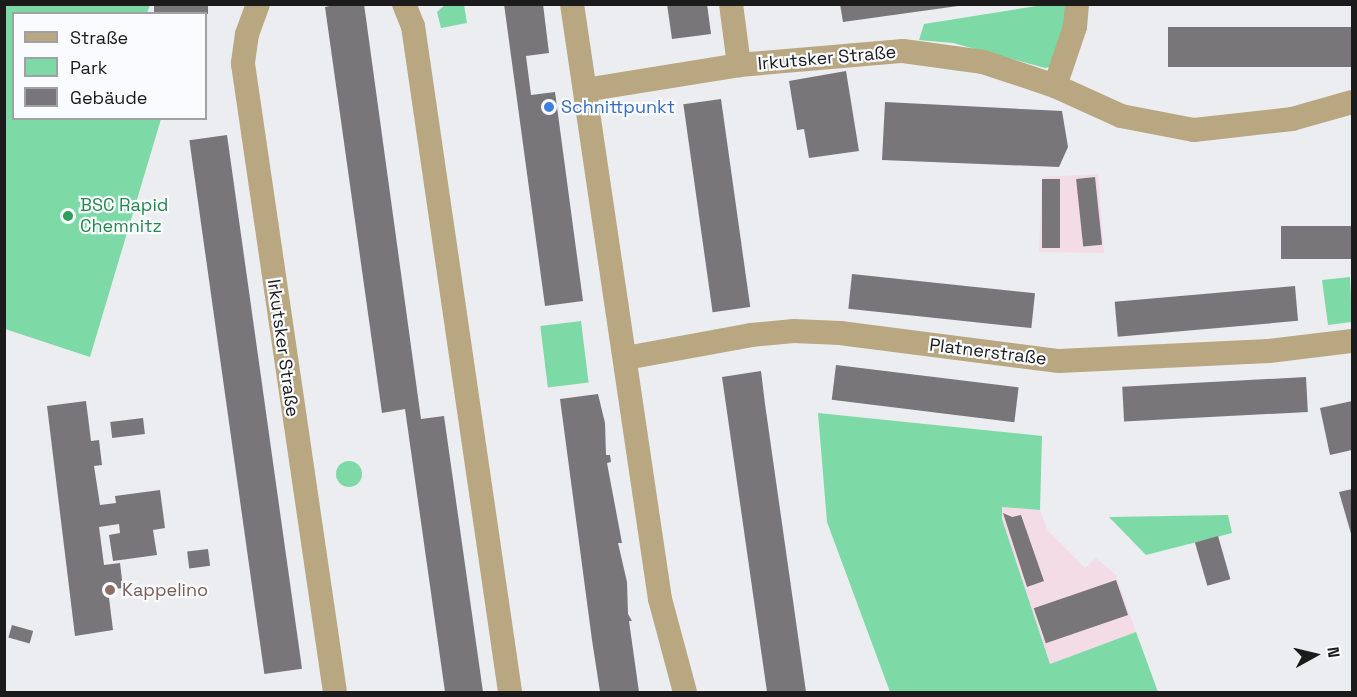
<!DOCTYPE html>
<html>
<head>
<meta charset="utf-8">
<style>
	body { margin:0 }
	#map { position:relative; width:1357px; height:697px; overflow:hidden; background:#ecedf0; font-family:"Space Grotesk",sans-serif }
	div>[style] { position:absolute }
	.industrial>* { inset:0; background:#f4dce6 }
	.green>* { inset:0; background:#7dd9a6; transform-origin:0 0 }
	.round { border-radius:50% }
	.building>* { inset:0; background:#787679; transform-origin:0 0 }
	.minor>* { height:24px; margin:-12px; padding:0 12px; transform-origin:12px; border-radius:12px; background:#b8a780 }
	.dots>* { width:16px; height:16px; translate:-50% -50%; box-sizing:border-box; border:3px solid #f9fbfe; border-radius:50% }
	span { translate:-50% -50%; white-space:nowrap; text-align:center; line-height:1.15; -webkit-text-stroke:4.5px #f9fbfe; paint-order:stroke }
	.street-label { font-size:18px; color:#1b1b1c }
	.shop-label { font-size:18px; color:#366cbe }
	.left { translate:0 -50%; text-align:left }
	.leisure-label { font-size:18px; color:#27864d }
	.education-label { font-size:18px; color:#785e54 }
	.frame { position:absolute; inset:0; border:6px solid #1b1b1c; pointer-events:none }
	.legend { position:absolute; left:12px; top:12px; width:195px; height:108px; box-sizing:border-box; background:#f9fbfe; border:2px solid #a0a1a4; margin:0; padding:8px 10px; list-style:none; font-size:18px; color:#1b1b1c }
	.legend li { display:flex; align-items:center; gap:12px; height:30px }
	.legend b { width:30px; border:2px solid #a0a1a4 }
	.north { position:absolute; left:1285px; top:625px; width:60px; height:60px; -webkit-text-stroke:4px #f9fbfe; paint-order:stroke; rotate:82deg; font-size:16px; font-weight:700; line-height:24px; text-align:center; color:#1b1b1c }
	.north::after { content:''; display:block; margin:auto; width:21px; height:27px; background:#1b1b1c; clip-path:polygon(50% 0,100% 100%,50% 72%,0 100%) }
</style>
</head>
<body>
<div id="map">
	<div class="industrial">
		<i style="clip-path:polygon(1098px 174px,1104px 253px,1039px 252px,1042px 177px)"></i>
		<i style="clip-path:polygon(1002px 507px,1040px 510px,1048px 531px,1085px 568px,1096px 558px,1116px 575px,1136px 632px,1050px 664px,1002px 519px)"></i>
	</div>
	<div class="green">
		<i style="clip-path:polygon(5px 4px,150px 5px,147px 13px,14px 14px,14px 118px,161px 119px,90px 357px,5px 329px)"></i>
		<i style="clip-path:polygon(445px 5px,464px 5px,467px 23px,441px 28px,437px 12px)"></i>
		<i style="clip-path:polygon(1043px 5px,1077px 5px,1065px 64px,1045px 68px,953px 43px,919px 40px,924px 24px)"></i>
		<i style="clip-path:polygon(1350px 277px,1352px 322px,1328px 325px,1322px 280px)"></i>
		<i style="left:581px;top:321px;width:62px;height:41px;rotate:83deg"></i>
		<i style="clip-path:polygon(818px 413px,1042px 436px,1040px 510px,1002px 507px,1002px 519px,1050px 664px,1136px 632px,1158px 692px,890px 692px,827px 522px)"></i>
		<i class="round" style="left:336px;top:461px;width:26px;height:26px"></i>
		<i style="clip-path:polygon(1228px 515px,1232px 533px,1146px 555px,1109px 517px)"></i>
	</div>
	<div class="building">
		<i style="left:154px;top:4px;width:54px;height:10px"></i>
		<i style="clip-path:polygon(339px 4px,364px 4px,421px 419px,444px 416px,483px 692px,445px 692px,405px 409px,382px 413px,325px 7px)"></i>
		<i style="clip-path:polygon(504px 4px,543px 4px,549px 53px,526px 56px,531px 95px,555px 92px,583px 301px,545px 306px)"></i>
		<i style="clip-path:polygon(667px 4px,707px 4px,711px 34px,672px 39px)"></i>
		<i style="clip-path:polygon(840px 4px,958px 4px,958px 6px,843px 22px)"></i>
		<i style="left:1352px;top:27px;width:40px;height:184px;rotate:90deg"></i>
		<i style="clip-path:polygon(846px 71px,859px 151px,809px 158px,804px 129px,797px 130px,789px 81px)"></i>
		<i style="left:721px;top:99px;width:210px;height:38px;rotate:82deg"></i>
		<i style="clip-path:polygon(885px 102px,1062px 111px,1068px 147px,1059px 167px,882px 160px)"></i>
		<i style="left:227px;top:135px;width:539px;height:38px;rotate:82deg"></i>
		<i style="left:1095px;top:177px;width:68px;height:19px;rotate:84deg"></i>
		<i style="left:1042px;top:179px;width:18px;height:69px"></i>
		<i style="left:1352px;top:226px;width:33px;height:71px;rotate:90deg"></i>
		<i style="left:852px;top:274px;width:184px;height:35px;rotate:6deg"></i>
		<i style="left:1295px;top:286px;width:35px;height:181px;rotate:85deg"></i>
		<i style="left:836px;top:365px;width:184px;height:35px;rotate:7deg"></i>
		<i style="clip-path:polygon(761px 371px,765px 404px,806px 692px,767px 692px,722px 377px)"></i>
		<i style="left:1306px;top:377px;width:35px;height:184px;rotate:87deg"></i>
		<i style="clip-path:polygon(598px 394px,605px 423px,606px 455px,610px 455px,611px 462px,607px 463px,622px 543px,618px 543px,627px 582px,628px 614px,632px 621px,629px 621px,639px 692px,600px 692px,592px 640px,560px 399px)"></i>
		<i style="clip-path:polygon(86px 401px,91px 441px,99px 440px,102px 465px,94px 466px,100px 505px,116px 503px,115px 496px,160px 490px,165px 528px,153px 530px,157px 555px,113px 561px,109px 535px,120px 533px,119px 524px,99px 527px,104px 565px,120px 563px,123px 588px,108px 590px,113px 630px,75px 636px,47px 406px)"></i>
		<i style="clip-path:polygon(1352px 401px,1352px 450px,1330px 455px,1320px 408px)"></i>
		<i style="left:143px;top:418px;width:16px;height:33px;rotate:83deg"></i>
		<i style="clip-path:polygon(1352px 489px,1352px 537px,1339px 492px)"></i>
		<i style="clip-path:polygon(1003px 513px,1012px 517px,1021px 515px,1044px 581px,1027px 587px)"></i>
		<i style="left:1218px;top:536px;width:45px;height:24px;rotate:74deg"></i>
		<i style="left:208px;top:549px;width:17px;height:21px;rotate:83deg"></i>
		<i style="left:1116px;top:580px;width:37px;height:87px;rotate:71deg"></i>
		<i style="left:12px;top:625px;width:22px;height:13px;rotate:16deg"></i>
	</div>
	<div class="minor">
		<i style="left:258px;top:4px;width:32px;rotate:110deg"></i>
		<i style="left:247px;top:34px;width:30px;rotate:98deg"></i>
		<i style="left:243px;top:64px;width:635px;rotate:81.67deg"></i>
		<i style="left:404px;top:4px;width:24px;rotate:68deg"></i>
		<i style="left:413px;top:26px;width:673px;rotate:81.71deg"></i>
		<i style="left:572px;top:4px;width:601px;rotate:81.59deg"></i>
		<i style="left:660px;top:599px;width:96px;rotate:75deg"></i>
		<i style="left:731px;top:4px;width:62px;rotate:82.5deg"></i>
		<i style="left:1055px;top:86px;width:62px;rotate:-71.3deg"></i>
		<i style="left:1075px;top:27px;width:23px;rotate:-85deg"></i>
		<i style="left:585px;top:90px;width:156px;rotate:-9.2deg"></i>
		<i style="left:739px;top:65px;width:165px;rotate:-4.9deg"></i>
		<i style="left:903px;top:51px;width:81px;rotate:7.8deg"></i>
		<i style="left:983px;top:62px;width:76px;rotate:18.4deg"></i>
		<i style="left:1055px;top:86px;width:72px;rotate:24.4deg"></i>
		<i style="left:1121px;top:116px;width:74px;rotate:10.9deg"></i>
		<i style="left:1194px;top:130px;width:99px;rotate:-6.4deg"></i>
		<i style="left:1292px;top:119px;width:62px;rotate:-15.8deg"></i>
		<i style="left:626px;top:358px;width:127px;rotate:-10.4deg"></i>
		<i style="left:751px;top:335px;width:43px;rotate:-5.3deg"></i>
		<i style="left:794px;top:331px;width:46px;rotate:2.5deg"></i>
		<i style="left:840px;top:333px;width:221px;rotate:7.3deg"></i>
		<i style="left:1059px;top:361px;width:210px;rotate:-2.7deg"></i>
		<i style="left:1269px;top:351px;width:84px;rotate:-6.9deg"></i>
	</div>
	<div class="dots">
		<i style="left:549px;top:107px;background:#3f7fe0"></i>
		<i style="left:68px;top:216px;background:#2e9e5b"></i>
		<i style="left:110px;top:590px;background:#8d6e63"></i>
	</div>
	<div class="street-label">
		<span style="left:827px;top:58px;rotate:-5deg">Irkutsker Straße</span>
		<span style="left:283px;top:348px;rotate:82deg">Irkutsker Straße</span>
		<span style="left:988px;top:352px;rotate:7deg">Platnerstraße</span>
	</div>
	<div class="shop-label">
		<span class="left" style="left:561px;top:107px">Schnittpunkt</span>
	</div>
	<div class="leisure-label">
		<span class="left" style="left:80px;top:216px">BSC Rapid<br>Chemnitz</span>
	</div>
	<div class="education-label">
		<span class="left" style="left:122px;top:590px">Kappelino</span>
	</div>
	<div class="frame"></div>
	<ul class="legend">
	<li><b style="height:8px;background:#b8a780"></b>Straße</li>
	<li><b style="height:16px;background:#7dd9a6"></b>Park</li>
	<li><b style="height:16px;background:#787679"></b>Gebäude</li>
	</ul>
	<div class="north">N</div>
</div>
</body>
</html>
